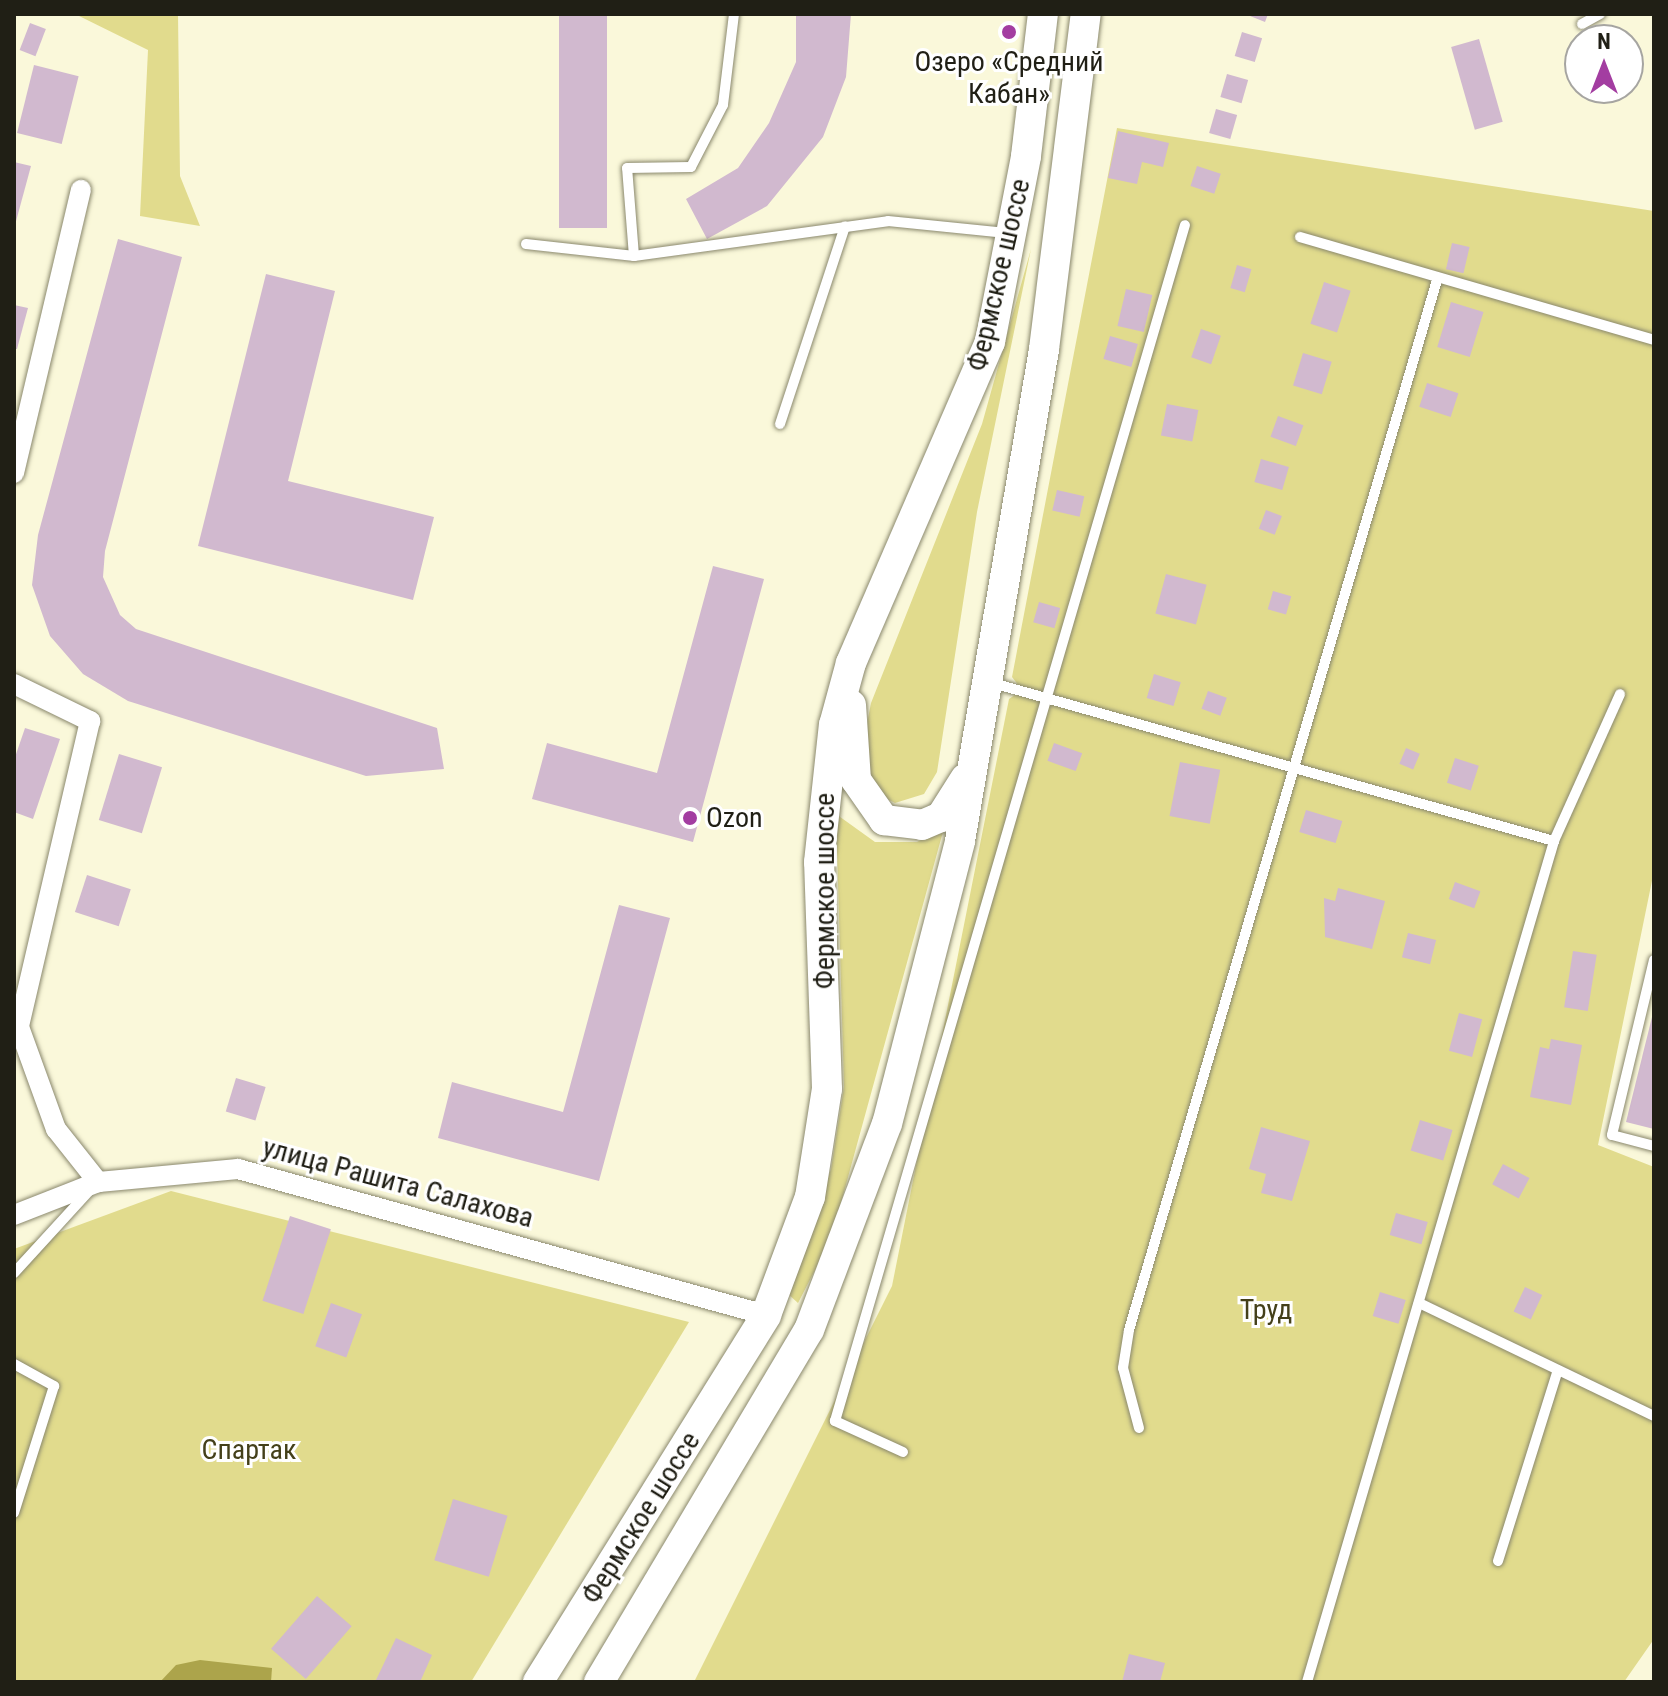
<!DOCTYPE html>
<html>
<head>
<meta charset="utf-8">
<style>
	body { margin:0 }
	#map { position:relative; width:1668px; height:1696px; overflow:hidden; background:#faf8da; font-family:"Roboto Condensed",sans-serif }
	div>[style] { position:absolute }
	.green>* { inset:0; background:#e1db8d }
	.water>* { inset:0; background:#aca44b }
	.building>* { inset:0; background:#d1b9cf; transform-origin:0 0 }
	.roads { filter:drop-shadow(0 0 2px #8a886d) drop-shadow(0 0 2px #8a886d) }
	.service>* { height:10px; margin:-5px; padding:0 5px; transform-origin:5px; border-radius:5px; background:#fff }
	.minor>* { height:20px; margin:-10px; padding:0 10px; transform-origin:10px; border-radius:10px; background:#fff }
	.secondary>* { height:30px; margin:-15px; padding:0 15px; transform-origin:15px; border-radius:15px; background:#fff }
	.dots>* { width:22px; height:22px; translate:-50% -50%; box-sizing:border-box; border:4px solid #fff; border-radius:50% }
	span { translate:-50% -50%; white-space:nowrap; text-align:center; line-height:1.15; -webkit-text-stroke:6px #fff; paint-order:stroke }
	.poi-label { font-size:28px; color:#201f15 }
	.left { translate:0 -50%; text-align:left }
	.street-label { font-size:28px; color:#201f15 }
	.park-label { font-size:28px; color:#44401a }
	.frame { position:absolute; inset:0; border:16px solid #201f15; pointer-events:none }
	.north { position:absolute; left:1564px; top:24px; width:80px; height:80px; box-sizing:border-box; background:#fff; border:2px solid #a6a5a1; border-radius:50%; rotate:0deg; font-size:22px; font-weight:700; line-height:32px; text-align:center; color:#201f15 }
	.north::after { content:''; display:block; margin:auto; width:28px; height:36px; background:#a33da1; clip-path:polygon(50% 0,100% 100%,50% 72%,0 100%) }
</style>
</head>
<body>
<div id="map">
	<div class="green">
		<i style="clip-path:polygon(75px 14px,178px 14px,180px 176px,200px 226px,140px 216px,148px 50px)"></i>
		<i style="clip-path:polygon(1117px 128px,1654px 211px,1654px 871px,1598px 1145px,1654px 1167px,1654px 1639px,1624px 1682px,694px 1682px,892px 1286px,1009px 699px,1022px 690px,1012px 677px)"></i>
		<i style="clip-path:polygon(1031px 249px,977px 512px,937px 772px,924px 794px,895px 803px,875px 793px,862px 749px,871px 703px,982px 424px)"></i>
		<i style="clip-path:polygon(836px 814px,875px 842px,917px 842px,944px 828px,831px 1239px,798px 1303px,788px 1294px,831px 1169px,844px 1087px)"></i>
		<i style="clip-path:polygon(171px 1191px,689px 1322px,471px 1682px,14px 1682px,14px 1249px)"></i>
	</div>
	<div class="water">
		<i style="clip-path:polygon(200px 1660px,272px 1668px,271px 1682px,160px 1682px,176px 1665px)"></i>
	</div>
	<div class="building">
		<i style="left:559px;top:14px;width:48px;height:214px"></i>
		<i style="clip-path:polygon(796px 14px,851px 14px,846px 77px,823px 137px,767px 206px,707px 239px,686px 199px,738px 168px,769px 123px,796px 62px)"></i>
		<i style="clip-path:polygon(1245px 14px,1268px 14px,1265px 22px)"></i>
		<i style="left:30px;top:23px;width:17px;height:29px;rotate:21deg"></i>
		<i style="left:1242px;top:32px;width:21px;height:25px;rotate:17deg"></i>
		<i style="left:1479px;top:39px;width:86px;height:29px;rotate:74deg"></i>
		<i style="left:34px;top:65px;width:46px;height:70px;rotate:14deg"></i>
		<i style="left:1227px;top:74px;width:22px;height:24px;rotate:16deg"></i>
		<i style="left:1216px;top:109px;width:22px;height:25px;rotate:16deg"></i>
		<i style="clip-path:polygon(1118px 131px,1169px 143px,1163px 167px,1142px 162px,1137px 184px,1108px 178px)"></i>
		<i style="clip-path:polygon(14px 162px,31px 166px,15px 225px,14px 225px)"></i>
		<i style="left:1197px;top:166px;width:25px;height:21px;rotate:18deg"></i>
		<i style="clip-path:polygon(118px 239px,182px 257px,105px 551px,103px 577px,120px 615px,136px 629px,437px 728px,444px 769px,366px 776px,128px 701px,83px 674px,50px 636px,32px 585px,38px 535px)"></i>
		<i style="left:1452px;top:243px;width:18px;height:27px;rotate:13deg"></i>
		<i style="left:1237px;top:265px;width:15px;height:24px;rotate:16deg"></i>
		<i style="clip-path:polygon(266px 274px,335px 291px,288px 481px,434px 517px,413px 600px,198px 546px)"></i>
		<i style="left:1324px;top:282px;width:28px;height:44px;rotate:18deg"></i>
		<i style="left:1126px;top:289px;width:27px;height:38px;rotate:13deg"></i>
		<i style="left:1451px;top:302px;width:34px;height:47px;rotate:17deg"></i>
		<i style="clip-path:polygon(14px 305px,28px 308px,17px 349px,14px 349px)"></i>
		<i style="left:1201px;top:329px;width:21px;height:30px;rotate:19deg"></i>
		<i style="left:1110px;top:336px;width:29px;height:24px;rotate:16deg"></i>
		<i style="left:1303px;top:353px;width:30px;height:34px;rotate:17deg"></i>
		<i style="left:1427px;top:383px;width:33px;height:25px;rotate:18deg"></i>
		<i style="left:1167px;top:404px;width:32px;height:32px;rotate:11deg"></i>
		<i style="left:1278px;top:416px;width:27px;height:22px;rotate:20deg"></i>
		<i style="left:1261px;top:459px;width:29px;height:24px;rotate:16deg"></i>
		<i style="left:1057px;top:490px;width:28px;height:21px;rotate:13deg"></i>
		<i style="left:1266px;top:510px;width:17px;height:20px;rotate:21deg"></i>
		<i style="clip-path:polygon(713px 566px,764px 579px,693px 842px,532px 799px,547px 743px,657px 773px)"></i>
		<i style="left:1166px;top:574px;width:42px;height:41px;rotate:15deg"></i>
		<i style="left:1273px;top:591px;width:19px;height:19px;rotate:16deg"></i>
		<i style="left:1039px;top:602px;width:22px;height:21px;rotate:16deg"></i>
		<i style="left:1154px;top:674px;width:28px;height:25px;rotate:17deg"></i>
		<i style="left:1208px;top:691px;width:20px;height:19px;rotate:20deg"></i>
		<i style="clip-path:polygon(25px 728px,60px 739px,33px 819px,14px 812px,14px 760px)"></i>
		<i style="left:1054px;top:743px;width:30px;height:19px;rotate:20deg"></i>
		<i style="left:1406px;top:748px;width:15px;height:17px;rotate:23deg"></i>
		<i style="left:119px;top:754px;width:45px;height:69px;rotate:17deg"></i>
		<i style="left:1455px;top:758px;width:25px;height:26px;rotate:18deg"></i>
		<i style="left:1180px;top:762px;width:41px;height:55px;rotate:11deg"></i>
		<i style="left:1306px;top:810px;width:38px;height:23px;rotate:17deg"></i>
		<i style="left:87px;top:875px;width:46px;height:39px;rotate:18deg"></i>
		<i style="left:1455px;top:882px;width:27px;height:18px;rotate:20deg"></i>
		<i style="clip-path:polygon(1338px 888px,1385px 901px,1372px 949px,1325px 937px,1324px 898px,1335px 901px)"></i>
		<i style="clip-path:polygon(619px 905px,670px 918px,599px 1181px,438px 1138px,452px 1082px,563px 1112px)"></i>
		<i style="left:1408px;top:933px;width:29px;height:25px;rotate:14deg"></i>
		<i style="left:1573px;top:951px;width:24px;height:57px;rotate:9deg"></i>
		<i style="left:1459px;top:1013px;width:24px;height:39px;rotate:15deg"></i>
		<i style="clip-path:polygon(1653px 1013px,1654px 1013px,1654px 1129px,1626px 1122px)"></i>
		<i style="clip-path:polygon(1551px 1039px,1582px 1045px,1571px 1105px,1530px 1097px,1540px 1047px,1549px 1049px)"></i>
		<i style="left:236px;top:1078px;width:31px;height:35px;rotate:17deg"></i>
		<i style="left:1420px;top:1120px;width:34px;height:32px;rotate:17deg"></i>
		<i style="clip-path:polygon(1261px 1127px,1310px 1141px,1292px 1201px,1261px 1193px,1266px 1174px,1249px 1169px)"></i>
		<i style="left:1503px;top:1164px;width:30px;height:23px;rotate:28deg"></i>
		<i style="left:1396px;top:1213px;width:33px;height:23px;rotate:16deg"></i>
		<i style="left:290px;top:1216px;width:43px;height:89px;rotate:18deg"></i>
		<i style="left:1525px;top:1287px;width:19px;height:27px;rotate:25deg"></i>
		<i style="left:1380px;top:1292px;width:27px;height:25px;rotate:17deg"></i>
		<i style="left:331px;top:1303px;width:33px;height:46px;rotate:20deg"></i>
		<i style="left:453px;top:1499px;width:57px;height:64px;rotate:17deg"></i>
		<i style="left:317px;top:1596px;width:46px;height:70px;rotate:41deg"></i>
		<i style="clip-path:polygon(396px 1638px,432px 1655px,420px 1682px,376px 1680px)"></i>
		<i style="clip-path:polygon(1129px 1654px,1165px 1663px,1160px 1682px,1122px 1682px)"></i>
	</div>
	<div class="roads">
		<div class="service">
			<i style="left:1582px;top:24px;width:21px;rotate:-29deg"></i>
			<i style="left:1300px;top:237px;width:369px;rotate:16.2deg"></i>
			<i style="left:526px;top:244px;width:109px;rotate:6.3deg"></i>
			<i style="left:634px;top:256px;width:256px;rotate:-7.8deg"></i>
			<i style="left:888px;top:221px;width:119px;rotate:5.8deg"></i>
			<i style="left:634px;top:256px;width:88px;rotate:-94.5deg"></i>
			<i style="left:627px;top:168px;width:64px;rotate:-0.9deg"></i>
			<i style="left:691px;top:167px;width:70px;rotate:-62.7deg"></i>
			<i style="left:723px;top:105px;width:92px;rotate:-83.1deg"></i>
			<i style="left:780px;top:424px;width:208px;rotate:-71.8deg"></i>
			<i style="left:989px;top:682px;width:587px;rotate:15.72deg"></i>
			<i style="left:1654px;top:960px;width:180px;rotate:103.5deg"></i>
			<i style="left:1612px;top:1135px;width:43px;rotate:14.7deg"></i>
			<i style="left:14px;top:1273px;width:114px;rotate:-47.5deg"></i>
			<i style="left:1419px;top:1303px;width:261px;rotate:25.7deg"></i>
			<i style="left:14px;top:1364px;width:46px;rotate:28.8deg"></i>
			<i style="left:54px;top:1386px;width:133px;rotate:107.5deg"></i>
			<i style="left:1139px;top:1428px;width:62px;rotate:-104.9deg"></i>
			<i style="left:1123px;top:1368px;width:38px;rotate:-81deg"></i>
			<i style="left:1129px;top:1330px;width:1097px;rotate:-73.65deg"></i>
			<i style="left:903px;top:1452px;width:75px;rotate:-155.5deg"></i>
			<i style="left:835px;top:1421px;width:1246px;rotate:-73.69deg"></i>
			<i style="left:1498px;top:1561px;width:200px;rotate:-72.6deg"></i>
			<i style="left:1307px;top:1682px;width:877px;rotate:-73.63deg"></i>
			<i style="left:1554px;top:841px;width:161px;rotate:-65.8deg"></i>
		</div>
		<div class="minor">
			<i style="left:14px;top:473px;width:291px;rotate:-76.7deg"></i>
			<i style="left:14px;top:684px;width:85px;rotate:26deg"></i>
			<i style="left:90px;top:721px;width:314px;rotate:103.1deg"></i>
			<i style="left:19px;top:1027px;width:109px;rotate:70.1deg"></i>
			<i style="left:56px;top:1129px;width:68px;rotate:51.6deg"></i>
			<i style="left:14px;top:1215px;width:90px;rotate:-21.4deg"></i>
			<i style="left:98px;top:1182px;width:141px;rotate:-5.3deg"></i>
			<i style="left:238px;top:1169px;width:548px;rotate:15.46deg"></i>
		</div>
		<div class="secondary">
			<i style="left:851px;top:705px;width:75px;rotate:86.2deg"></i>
			<i style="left:856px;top:780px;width:49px;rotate:55deg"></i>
			<i style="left:884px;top:820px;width:38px;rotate:7deg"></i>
			<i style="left:922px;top:825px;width:21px;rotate:-23deg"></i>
			<i style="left:941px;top:817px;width:45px;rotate:-57.7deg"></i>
			<i style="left:538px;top:1682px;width:432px;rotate:-58.1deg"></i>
			<i style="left:766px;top:1315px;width:126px;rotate:-69.6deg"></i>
			<i style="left:810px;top:1197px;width:109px;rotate:-81.1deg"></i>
			<i style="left:827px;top:1089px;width:227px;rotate:-92deg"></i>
			<i style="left:819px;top:862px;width:138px;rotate:-83.8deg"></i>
			<i style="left:834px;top:725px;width:64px;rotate:-74.7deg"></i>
			<i style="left:851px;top:663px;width:350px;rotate:-66.6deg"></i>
			<i style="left:990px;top:342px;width:189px;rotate:-79deg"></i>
			<i style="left:1026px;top:156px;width:143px;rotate:-83.2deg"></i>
			<i style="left:599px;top:1682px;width:410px;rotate:-59.2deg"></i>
			<i style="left:809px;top:1330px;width:220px;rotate:-69.3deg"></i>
			<i style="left:887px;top:1124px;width:292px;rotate:-75.5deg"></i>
			<i style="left:960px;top:841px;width:499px;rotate:-80.3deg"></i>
			<i style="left:1044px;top:349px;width:338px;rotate:-82.9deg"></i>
		</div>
	</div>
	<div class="dots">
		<i style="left:1009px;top:32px;background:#a33da1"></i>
		<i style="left:690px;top:818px;background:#a33da1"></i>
	</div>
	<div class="poi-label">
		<span style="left:1009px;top:78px">Озеро «Средний<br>Кабан»</span>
		<span class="left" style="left:706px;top:818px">Ozon</span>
	</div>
	<div class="street-label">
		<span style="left:999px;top:275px;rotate:-77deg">Фермское шоссе</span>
		<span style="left:825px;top:891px;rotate:-90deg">Фермское шоссе</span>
		<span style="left:398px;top:1183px;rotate:15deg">улица Рашита Салахова</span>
		<span style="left:641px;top:1518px;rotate:-58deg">Фермское шоссе</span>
	</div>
	<div class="park-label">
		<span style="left:1266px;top:1310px">Труд</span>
		<span style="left:249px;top:1450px">Спартак</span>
	</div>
	<div class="frame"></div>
	<div class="north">N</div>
</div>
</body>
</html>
